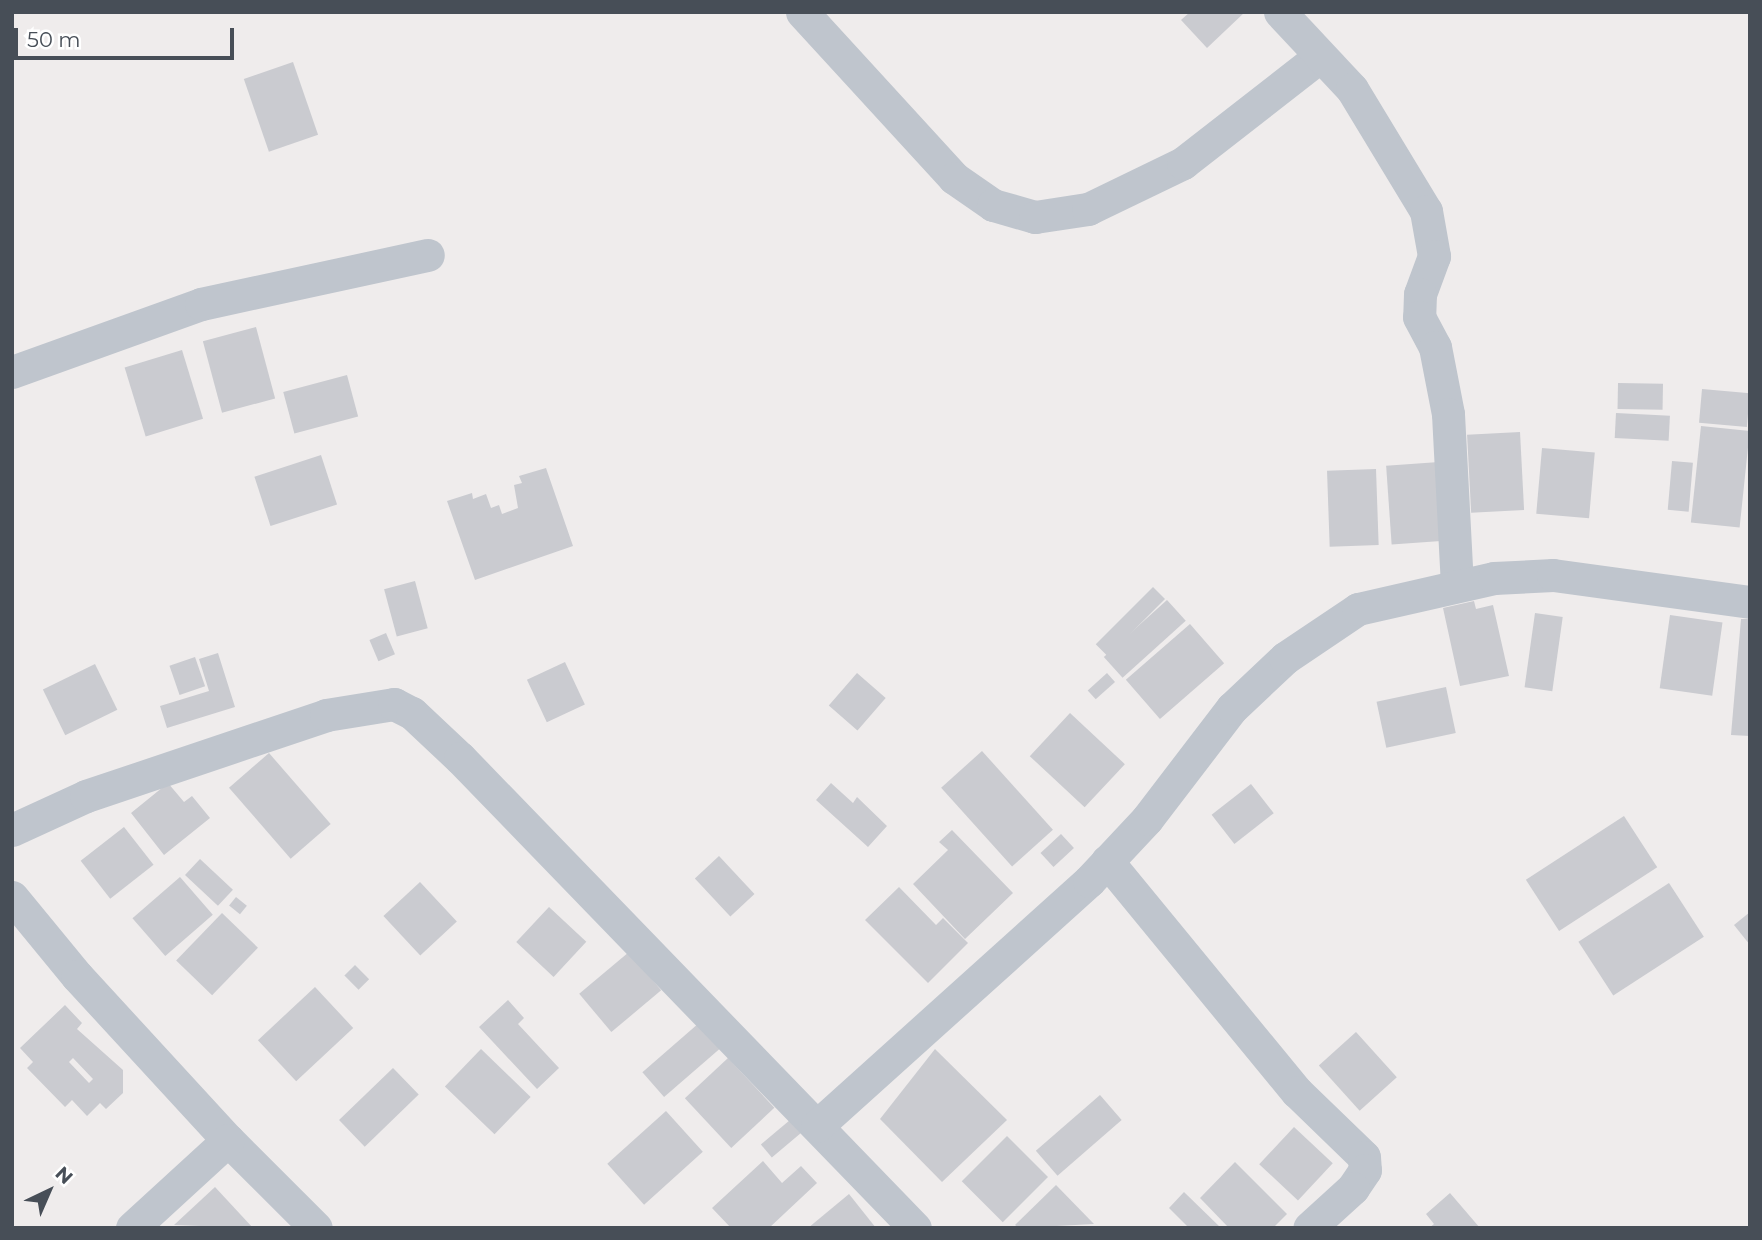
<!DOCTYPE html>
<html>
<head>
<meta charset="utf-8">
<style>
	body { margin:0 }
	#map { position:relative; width:1762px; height:1240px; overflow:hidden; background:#efecec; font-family:Montserrat,sans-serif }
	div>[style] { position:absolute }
	.building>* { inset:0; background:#cacbd0; transform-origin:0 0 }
	.minor>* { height:33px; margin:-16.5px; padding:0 16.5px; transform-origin:16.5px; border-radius:16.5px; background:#bfc5cd }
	span { translate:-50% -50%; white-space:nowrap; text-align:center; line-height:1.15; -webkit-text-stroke:7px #fff; paint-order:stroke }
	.frame { position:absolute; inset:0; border:14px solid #474e57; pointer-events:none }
	.north { position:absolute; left:14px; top:1156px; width:70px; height:70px; -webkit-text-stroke:5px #fff; paint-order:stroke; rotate:44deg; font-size:19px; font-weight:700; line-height:28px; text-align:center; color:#474e57 }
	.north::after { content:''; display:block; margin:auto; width:24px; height:32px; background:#474e57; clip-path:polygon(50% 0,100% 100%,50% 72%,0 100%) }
	.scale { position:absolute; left:14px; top:28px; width:220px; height:32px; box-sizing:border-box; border:4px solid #474e57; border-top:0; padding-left:9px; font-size:21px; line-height:24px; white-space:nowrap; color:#474e57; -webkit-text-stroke:5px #fff; paint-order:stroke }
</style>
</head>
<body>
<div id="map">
	<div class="building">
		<i style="clip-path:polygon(1190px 12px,1245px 12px,1207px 48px,1181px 20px)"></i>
		<i style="left:293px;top:62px;width:77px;height:52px;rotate:71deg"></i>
		<i style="left:256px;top:327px;width:74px;height:55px;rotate:75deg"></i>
		<i style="left:182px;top:350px;width:72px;height:60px;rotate:73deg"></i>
		<i style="left:347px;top:375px;width:43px;height:66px;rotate:75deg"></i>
		<i style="left:1618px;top:383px;width:45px;height:26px;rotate:1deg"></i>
		<i style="left:1702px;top:389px;width:48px;height:34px;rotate:5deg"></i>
		<i style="left:1616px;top:413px;width:54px;height:25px;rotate:3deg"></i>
		<i style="left:1701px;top:426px;width:49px;height:97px;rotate:6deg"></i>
		<i style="left:1520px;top:432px;width:78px;height:53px;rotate:87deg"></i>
		<i style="left:1542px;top:448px;width:53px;height:66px;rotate:5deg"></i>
		<i style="left:321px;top:455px;width:52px;height:70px;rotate:72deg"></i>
		<i style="left:1672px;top:461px;width:21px;height:49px;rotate:5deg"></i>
		<i style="left:1439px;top:462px;width:79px;height:53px;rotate:86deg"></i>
		<i style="clip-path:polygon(546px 468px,573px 546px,475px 580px,447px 501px,472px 493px,473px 499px,486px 494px,491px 508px,499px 505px,502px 514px,518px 508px,514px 485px,522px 483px,519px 476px)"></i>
		<i style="left:1376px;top:469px;width:76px;height:49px;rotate:88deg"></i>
		<i style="left:415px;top:581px;width:49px;height:32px;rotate:75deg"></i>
		<i style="left:1153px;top:587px;width:17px;height:81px;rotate:45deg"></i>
		<i style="left:1167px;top:600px;width:28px;height:85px;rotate:48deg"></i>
		<i style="clip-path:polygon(1474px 601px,1476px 609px,1493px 605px,1509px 676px,1460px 686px,1443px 608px)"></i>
		<i style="left:1535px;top:613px;width:28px;height:75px;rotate:8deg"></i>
		<i style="left:1670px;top:615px;width:53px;height:74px;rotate:8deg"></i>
		<i style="clip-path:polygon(1741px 619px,1750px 619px,1750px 736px,1731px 735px)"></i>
		<i style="left:1190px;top:624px;width:52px;height:85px;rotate:49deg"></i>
		<i style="left:386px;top:633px;width:23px;height:18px;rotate:67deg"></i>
		<i style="clip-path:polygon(218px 653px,235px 707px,167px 728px,160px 706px,209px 691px,199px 659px)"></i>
		<i style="left:195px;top:657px;width:31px;height:27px;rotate:71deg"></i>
		<i style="left:565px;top:662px;width:47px;height:42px;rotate:65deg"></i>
		<i style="left:95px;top:664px;width:51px;height:58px;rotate:64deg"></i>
		<i style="left:857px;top:673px;width:38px;height:43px;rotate:41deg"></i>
		<i style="left:1107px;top:673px;width:12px;height:26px;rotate:48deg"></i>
		<i style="left:1446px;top:687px;width:47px;height:71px;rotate:78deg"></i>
		<i style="left:1070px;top:713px;width:75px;height:59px;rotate:43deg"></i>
		<i style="left:982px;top:751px;width:106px;height:55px;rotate:48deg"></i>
		<i style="left:269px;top:753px;width:94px;height:53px;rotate:49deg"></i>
		<i style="clip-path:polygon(168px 783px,184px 802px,192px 796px,210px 818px,164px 855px,131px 813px)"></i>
		<i style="clip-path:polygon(831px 783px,853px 803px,857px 797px,887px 826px,868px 847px,816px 800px)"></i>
		<i style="left:1251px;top:784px;width:37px;height:50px;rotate:52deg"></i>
		<i style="left:1624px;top:816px;width:61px;height:117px;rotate:57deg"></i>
		<i style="left:124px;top:827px;width:48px;height:55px;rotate:52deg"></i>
		<i style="clip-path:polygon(952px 830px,1013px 893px,965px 939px,913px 884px,948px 850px,939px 842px)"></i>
		<i style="left:1061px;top:834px;width:19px;height:28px;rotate:47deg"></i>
		<i style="left:719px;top:856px;width:52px;height:33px;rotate:47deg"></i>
		<i style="left:200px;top:859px;width:45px;height:22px;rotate:43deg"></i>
		<i style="left:180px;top:877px;width:50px;height:63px;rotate:49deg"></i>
		<i style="left:420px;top:882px;width:54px;height:50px;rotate:47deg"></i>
		<i style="left:1669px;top:883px;width:64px;height:108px;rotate:57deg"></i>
		<i style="clip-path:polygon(899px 887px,936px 925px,943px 918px,968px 943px,928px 983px,865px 920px)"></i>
		<i style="left:236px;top:897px;width:14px;height:11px;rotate:39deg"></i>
		<i style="left:549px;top:907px;width:51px;height:48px;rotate:43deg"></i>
		<i style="clip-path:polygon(1750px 912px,1750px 945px,1734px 925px)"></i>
		<i style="left:222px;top:913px;width:50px;height:66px;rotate:44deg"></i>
		<i style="left:629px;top:952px;width:50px;height:65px;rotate:50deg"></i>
		<i style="left:355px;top:965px;width:20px;height:15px;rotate:45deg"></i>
		<i style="left:315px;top:987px;width:56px;height:78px;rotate:47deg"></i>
		<i style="clip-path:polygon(508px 1000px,524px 1018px,518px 1024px,559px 1068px,537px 1089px,479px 1027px)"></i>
		<i style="clip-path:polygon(evenodd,65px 1005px,82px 1023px,77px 1029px,123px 1070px,123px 1093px,106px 1109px,100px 1103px,87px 1116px,72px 1100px,65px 1107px,27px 1068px,33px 1062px,20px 1048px,65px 1005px,73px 1058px,93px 1079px,89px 1083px,69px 1062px,73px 1058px)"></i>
		<i style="left:699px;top:1023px;width:33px;height:75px;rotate:49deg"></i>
		<i style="left:1356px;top:1032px;width:61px;height:50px;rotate:48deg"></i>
		<i style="left:481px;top:1049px;width:69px;height:52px;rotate:44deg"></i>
		<i style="clip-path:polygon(935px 1049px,1007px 1120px,942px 1182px,880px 1119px)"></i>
		<i style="left:728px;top:1058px;width:68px;height:59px;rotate:47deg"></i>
		<i style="left:393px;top:1068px;width:37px;height:75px;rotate:46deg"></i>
		<i style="left:1100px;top:1095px;width:33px;height:85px;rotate:49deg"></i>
		<i style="left:666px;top:1111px;width:55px;height:79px;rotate:48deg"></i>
		<i style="left:790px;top:1120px;width:17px;height:38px;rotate:50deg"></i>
		<i style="left:1294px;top:1127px;width:53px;height:51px;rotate:43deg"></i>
		<i style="left:1007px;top:1136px;width:58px;height:64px;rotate:45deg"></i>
		<i style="clip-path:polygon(763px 1161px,782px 1183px,801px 1166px,817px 1183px,769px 1228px,731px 1228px,712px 1208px)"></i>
		<i style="clip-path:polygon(1235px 1162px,1287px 1214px,1273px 1228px,1229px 1228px,1200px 1198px)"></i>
		<i style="clip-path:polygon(1056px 1185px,1094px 1224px,1019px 1228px,1015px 1225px)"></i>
		<i style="clip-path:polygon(215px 1187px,253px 1228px,174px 1225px)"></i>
		<i style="clip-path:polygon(1184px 1192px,1221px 1228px,1189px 1228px,1169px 1208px)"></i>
		<i style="clip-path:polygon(1450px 1193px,1480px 1228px,1429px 1228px,1434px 1224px,1426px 1214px)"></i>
		<i style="clip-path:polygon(849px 1194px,876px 1228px,808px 1228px)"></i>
	</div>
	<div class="minor">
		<i style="left:802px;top:12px;width:225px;rotate:47.5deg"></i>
		<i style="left:954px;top:178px;width:47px;rotate:34.7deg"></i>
		<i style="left:993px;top:205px;width:44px;rotate:15.9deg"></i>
		<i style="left:1035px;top:217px;width:54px;rotate:-8.6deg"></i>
		<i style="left:1088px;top:209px;width:106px;rotate:-25.8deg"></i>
		<i style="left:1183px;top:163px;width:172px;rotate:-37.9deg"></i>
		<i style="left:1280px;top:12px;width:105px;rotate:46.9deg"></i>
		<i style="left:1352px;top:89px;width:143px;rotate:58.8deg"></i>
		<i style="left:1426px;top:211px;width:46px;rotate:79.9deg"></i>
		<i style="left:1434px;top:256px;width:40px;rotate:110.2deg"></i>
		<i style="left:1420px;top:294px;width:23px;rotate:92deg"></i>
		<i style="left:1419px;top:317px;width:34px;rotate:62deg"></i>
		<i style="left:1435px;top:347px;width:68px;rotate:79deg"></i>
		<i style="left:1448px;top:414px;width:171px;rotate:87deg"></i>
		<i style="left:12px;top:372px;width:201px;rotate:-19.8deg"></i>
		<i style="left:201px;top:304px;width:232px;rotate:-12.2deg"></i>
		<i style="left:12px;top:830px;width:81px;rotate:-24.7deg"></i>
		<i style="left:86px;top:796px;width:253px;rotate:-18.6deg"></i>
		<i style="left:326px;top:715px;width:69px;rotate:-9.2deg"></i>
		<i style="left:394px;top:704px;width:20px;rotate:27deg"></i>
		<i style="left:412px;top:713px;width:66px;rotate:43.2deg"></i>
		<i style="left:460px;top:758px;width:654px;rotate:45.93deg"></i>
		<i style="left:1107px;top:861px;width:299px;rotate:50.6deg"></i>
		<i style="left:1297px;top:1092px;width:93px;rotate:44.1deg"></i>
		<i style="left:1364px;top:1157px;width:13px;rotate:86deg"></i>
		<i style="left:1365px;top:1170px;width:22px;rotate:124deg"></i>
		<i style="left:1353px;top:1188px;width:59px;rotate:137.7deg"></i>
		<i style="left:12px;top:897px;width:102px;rotate:50.6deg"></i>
		<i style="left:77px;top:976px;width:223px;rotate:47.4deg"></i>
		<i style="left:228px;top:1140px;width:124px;rotate:45deg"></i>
		<i style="left:817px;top:1126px;width:366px;rotate:-42deg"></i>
		<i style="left:1089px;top:881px;width:85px;rotate:-46.9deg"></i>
		<i style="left:1147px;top:819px;width:140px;rotate:-52.6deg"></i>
		<i style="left:1232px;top:708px;width:73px;rotate:-43.3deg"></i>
		<i style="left:1285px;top:658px;width:88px;rotate:-33.9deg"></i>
		<i style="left:1358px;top:609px;width:139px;rotate:-12.8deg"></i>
		<i style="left:1494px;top:578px;width:59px;rotate:-2.9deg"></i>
		<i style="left:1553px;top:575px;width:199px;rotate:7.8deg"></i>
		<i style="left:132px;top:1228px;width:130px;rotate:-42.5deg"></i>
	</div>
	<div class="frame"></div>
	<div class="north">N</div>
	<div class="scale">50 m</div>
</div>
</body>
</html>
